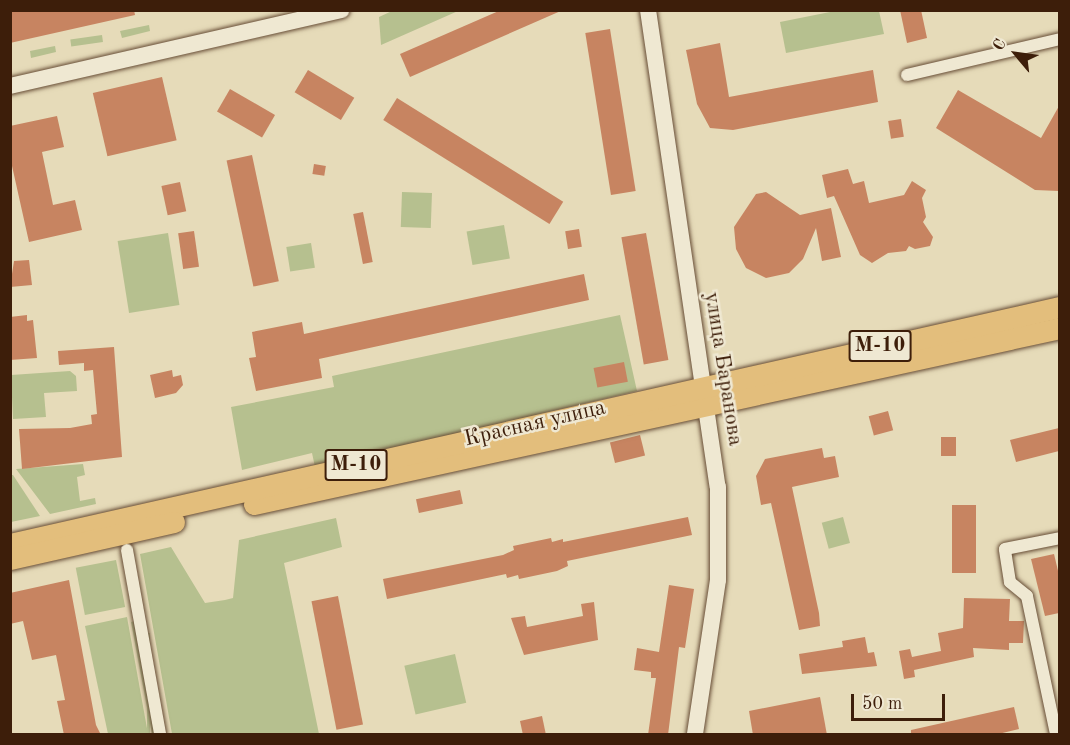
<!DOCTYPE html>
<html>
<head>
<meta charset="utf-8">
<style>
	body { margin:0 }
	#map { position:relative; width:1070px; height:745px; overflow:hidden; background:#e6dbb9; font-family:"Old Standard TT",serif }
	div>[style] { position:absolute }
	.green>* { inset:0; background:#b6c08f; transform-origin:0 0 }
	.building>* { inset:0; background:#c78461; transform-origin:0 0 }
	.roads { filter:drop-shadow(0 0 2px #674d36) drop-shadow(0 0 2px #674d36) }
	.street>* { height:12px; margin:-6px; padding:0 6px; transform-origin:6px; border-radius:6px; background:#efe8d2 }
	.secondary>* { height:16px; margin:-8px; padding:0 8px; transform-origin:8px; border-radius:8px; background:#efe8d2 }
	.highway>* { height:21px; margin:-10.5px; padding:0 10.5px; transform-origin:10.5px; border-radius:10.5px; background:#e3be7c }
	span { translate:-50% -50%; white-space:nowrap; text-align:center; line-height:1.15; -webkit-text-stroke:5px #efe8d2; paint-order:stroke }
	.shield-label span { padding:2px 4px; background:#efe8d2; border:2px solid; border-radius:4px; -webkit-text-stroke-width:0 }
	.shield-label { font-size:21px; color:#3d1e0a; font-weight:700 }
	.street-label { font-size:22px; color:#3d1e0a }
	.frame { position:absolute; inset:0; border:12px solid #3d1e0a; pointer-events:none }
	.north { position:absolute; left:986px; top:24px; width:60px; height:60px; -webkit-text-stroke:4px #efe8d2; paint-order:stroke; rotate:299deg; font-size:16px; font-weight:700; line-height:24px; text-align:center; color:#3d1e0a }
	.north::after { content:''; display:block; margin:auto; width:21px; height:27px; background:#3d1e0a; clip-path:polygon(50% 0,100% 100%,50% 72%,0 100%) }
	.scale { position:absolute; left:851px; top:694px; width:94px; height:27px; box-sizing:border-box; border:3px solid #3d1e0a; border-top:0; padding-left:8px; font-size:18px; line-height:21px; white-space:nowrap; color:#3d1e0a; -webkit-text-stroke:4px #efe8d2; paint-order:stroke }
</style>
</head>
<body>
<div id="map">
	<div class="green">
		<i style="clip-path:polygon(840px 10px,879px 11px,884px 34px,786px 53px,780px 22px)"></i>
		<i style="clip-path:polygon(392px 11px,392px 10px,458px 11px,381px 45px,379px 17px)"></i>
		<i style="clip-path:polygon(149px 25px,150px 31px,122px 38px,120px 31px)"></i>
		<i style="left:102px;top:35px;width:7px;height:32px;rotate:82deg"></i>
		<i style="clip-path:polygon(55px 46px,56px 52px,31px 58px,30px 51px)"></i>
		<i style="left:402px;top:192px;width:30px;height:35px;rotate:2deg"></i>
		<i style="left:504px;top:225px;width:34px;height:38px;rotate:80deg"></i>
		<i style="left:168px;top:233px;width:73px;height:51px;rotate:81deg"></i>
		<i style="left:311px;top:243px;width:25px;height:25px;rotate:81deg"></i>
		<i style="clip-path:polygon(620px 315px,637px 391px,315px 467px,312px 453px,242px 470px,231px 407px,334px 387px,332px 376px)"></i>
		<i style="clip-path:polygon(70px 371px,76px 376px,77px 391px,44px 393px,46px 417px,13px 419px,11px 375px)"></i>
		<i style="clip-path:polygon(83px 464px,85px 475px,77px 477px,80px 501px,95px 498px,96px 504px,50px 514px,16px 469px)"></i>
		<i style="clip-path:polygon(11px 475px,13px 475px,40px 516px,11px 522px)"></i>
		<i style="left:843px;top:517px;width:27px;height:22px;rotate:75deg"></i>
		<i style="clip-path:polygon(336px 518px,342px 547px,284px 563px,319px 734px,172px 734px,140px 554px,171px 547px,205px 603px,225px 600px,233px 598px,239px 540px)"></i>
		<i style="left:116px;top:560px;width:48px;height:41px;rotate:79deg"></i>
		<i style="clip-path:polygon(127px 617px,148px 734px,108px 734px,85px 626px)"></i>
		<i style="clip-path:polygon(135px 621px,155px 734px,152px 734px,131px 622px)"></i>
		<i style="left:147px;top:633px;width:3px;height:103px"></i>
		<i style="left:455px;top:654px;width:50px;height:52px;rotate:77deg"></i>
	</div>
	<div class="building">
		<i style="clip-path:polygon(10px 10px,134px 10px,135px 15px,10px 43px)"></i>
		<i style="clip-path:polygon(501px 10px,563px 10px,410px 77px,400px 54px)"></i>
		<i style="clip-path:polygon(900px 10px,921px 10px,927px 38px,907px 43px)"></i>
		<i style="left:610px;top:29px;width:164px;height:25px;rotate:81deg"></i>
		<i style="clip-path:polygon(720px 43px,729px 97px,873px 70px,878px 102px,733px 130px,710px 128px,697px 104px,686px 50px)"></i>
		<i style="left:308px;top:70px;width:54px;height:26px;rotate:31deg"></i>
		<i style="left:162px;top:77px;width:65px;height:71px;rotate:77deg"></i>
		<i style="left:230px;top:89px;width:52px;height:26px;rotate:30deg"></i>
		<i style="clip-path:polygon(958px 90px,1041px 138px,1059px 106px,1059px 191px,1035px 190px,936px 128px)"></i>
		<i style="left:397px;top:98px;width:196px;height:26px;rotate:32deg"></i>
		<i style="clip-path:polygon(57px 116px,64px 147px,42px 152px,53px 205px,75px 200px,82px 230px,29px 242px,10px 157px,10px 126px)"></i>
		<i style="left:901px;top:119px;width:18px;height:13px;rotate:81deg"></i>
		<i style="left:252px;top:155px;width:129px;height:26px;rotate:78deg"></i>
		<i style="left:314px;top:164px;width:12px;height:10px;rotate:9deg"></i>
		<i style="clip-path:polygon(848px 169px,853px 184px,864px 181px,869px 203px,904px 195px,912px 181px,926px 190px,922px 198px,926px 217px,923px 222px,933px 237px,930px 246px,915px 249px,909px 246px,906px 251px,888px 253px,872px 263px,860px 255px,834px 196px,827px 198px,822px 175px)"></i>
		<i style="left:180px;top:182px;width:30px;height:19px;rotate:78deg"></i>
		<i style="clip-path:polygon(766px 192px,800px 215px,831px 208px,841px 257px,822px 261px,816px 228px,803px 259px,789px 273px,766px 278px,746px 268px,736px 249px,734px 227px,756px 194px)"></i>
		<i style="left:363px;top:212px;width:51px;height:10px;rotate:79deg"></i>
		<i style="left:579px;top:229px;width:18px;height:14px;rotate:81deg"></i>
		<i style="left:194px;top:231px;width:36px;height:16px;rotate:82deg"></i>
		<i style="left:646px;top:233px;width:129px;height:25px;rotate:80deg"></i>
		<i style="clip-path:polygon(29px 260px,32px 285px,10px 287px,14px 261px)"></i>
		<i style="clip-path:polygon(584px 274px,589px 300px,319px 359px,322px 378px,256px 391px,249px 358px,256px 357px,252px 332px,302px 322px,304px 334px)"></i>
		<i style="clip-path:polygon(27px 315px,27px 321px,33px 320px,37px 358px,10px 360px,10px 317px)"></i>
		<i style="clip-path:polygon(114px 347px,122px 457px,22px 469px,19px 429px,70px 428px,92px 424px,91px 415px,97px 414px,93px 370px,84px 371px,84px 363px,59px 365px,58px 351px)"></i>
		<i style="left:624px;top:362px;width:20px;height:31px;rotate:79deg"></i>
		<i style="clip-path:polygon(172px 370px,173px 377px,181px 375px,183px 385px,176px 393px,155px 398px,150px 375px)"></i>
		<i style="left:888px;top:411px;width:20px;height:20px;rotate:75deg"></i>
		<i style="clip-path:polygon(1059px 428px,1059px 451px,1016px 462px,1010px 440px)"></i>
		<i style="left:640px;top:435px;width:21px;height:31px;rotate:76deg"></i>
		<i style="left:941px;top:437px;width:15px;height:19px"></i>
		<i style="clip-path:polygon(822px 448px,824px 458px,835px 456px,839px 477px,792px 487px,819px 613px,820px 626px,799px 630px,771px 503px,761px 505px,756px 476px,765px 459px)"></i>
		<i style="left:460px;top:490px;width:14px;height:45px;rotate:78deg"></i>
		<i style="left:952px;top:505px;width:24px;height:68px"></i>
		<i style="clip-path:polygon(688px 517px,692px 535px,567px 561px,568px 566px,557px 571px,519px 579px,518px 575px,507px 578px,506px 574px,387px 599px,383px 579px,503px 555px,514px 550px,513px 546px,551px 538px,552px 542px,563px 539px,563px 542px)"></i>
		<i style="clip-path:polygon(1054px 554px,1059px 575px,1059px 613px,1045px 616px,1031px 559px)"></i>
		<i style="clip-path:polygon(69px 580px,96px 725px,101px 735px,64px 735px,57px 701px,65px 700px,56px 655px,32px 660px,23px 621px,10px 624px,10px 593px)"></i>
		<i style="clip-path:polygon(669px 585px,694px 589px,685px 648px,679px 647px,668px 735px,648px 735px,656px 678px,651px 678px,651px 672px,634px 670px,637px 648px,659px 652px)"></i>
		<i style="left:338px;top:596px;width:131px;height:27px;rotate:79deg"></i>
		<i style="clip-path:polygon(964px 598px,1010px 599px,1009px 621px,1024px 621px,1023px 643px,1009px 643px,1009px 650px,973px 648px,974px 657px,914px 670px,915px 677px,904px 679px,899px 651px,910px 649px,912px 657px,941px 651px,938px 633px,963px 628px)"></i>
		<i style="clip-path:polygon(594px 602px,598px 640px,524px 655px,511px 618px,525px 616px,527px 627px,583px 616px,581px 604px)"></i>
		<i style="clip-path:polygon(865px 637px,868px 653px,874px 652px,877px 666px,802px 674px,799px 654px,843px 647px,842px 641px)"></i>
		<i style="clip-path:polygon(820px 697px,827px 735px,753px 735px,749px 711px)"></i>
		<i style="clip-path:polygon(1014px 707px,1019px 729px,994px 735px,911px 735px,911px 730px)"></i>
		<i style="clip-path:polygon(542px 716px,546px 735px,523px 735px,520px 721px)"></i>
	</div>
	<div class="roads">
		<div class="street">
			<i style="left:907px;top:75px;width:157px;rotate:-13.2deg"></i>
			<i style="left:127px;top:550px;width:187px;rotate:79.8deg"></i>
			<i style="left:1056px;top:734px;width:141px;rotate:-101.9deg"></i>
			<i style="left:1027px;top:596px;width:22px;rotate:-141deg"></i>
			<i style="left:1010px;top:582px;width:33px;rotate:-99deg"></i>
			<i style="left:1005px;top:549px;width:56px;rotate:-11.3deg"></i>
		</div>
		<div class="secondary">
			<i style="left:648px;top:10px;width:482px;rotate:81.7deg"></i>
			<i style="left:718px;top:487px;width:93px;rotate:90deg"></i>
			<i style="left:718px;top:580px;width:156px;rotate:98.5deg"></i>
			<i style="left:10px;top:86px;width:340px;rotate:-12.9deg"></i>
		</div>
		<div class="highway">
			<i style="left:254px;top:504px;width:825px;rotate:-12.32deg"></i>
			<i style="left:10px;top:544px;width:1076px;rotate:-12.72deg"></i>
			<i style="left:10px;top:559px;width:168px;rotate:-12.7deg"></i>
		</div>
	</div>
	<div class="shield-label">
		<span style="left:880px;top:346px">М-10</span>
		<span style="left:356px;top:465px">М-10</span>
	</div>
	<div class="street-label">
		<span style="left:723px;top:369px;rotate:81deg">улица Баранова</span>
		<span style="left:535px;top:424px;rotate:-13deg">Красная улица</span>
	</div>
	<div class="frame"></div>
	<div class="north">С</div>
	<div class="scale">50 m</div>
</div>
</body>
</html>
